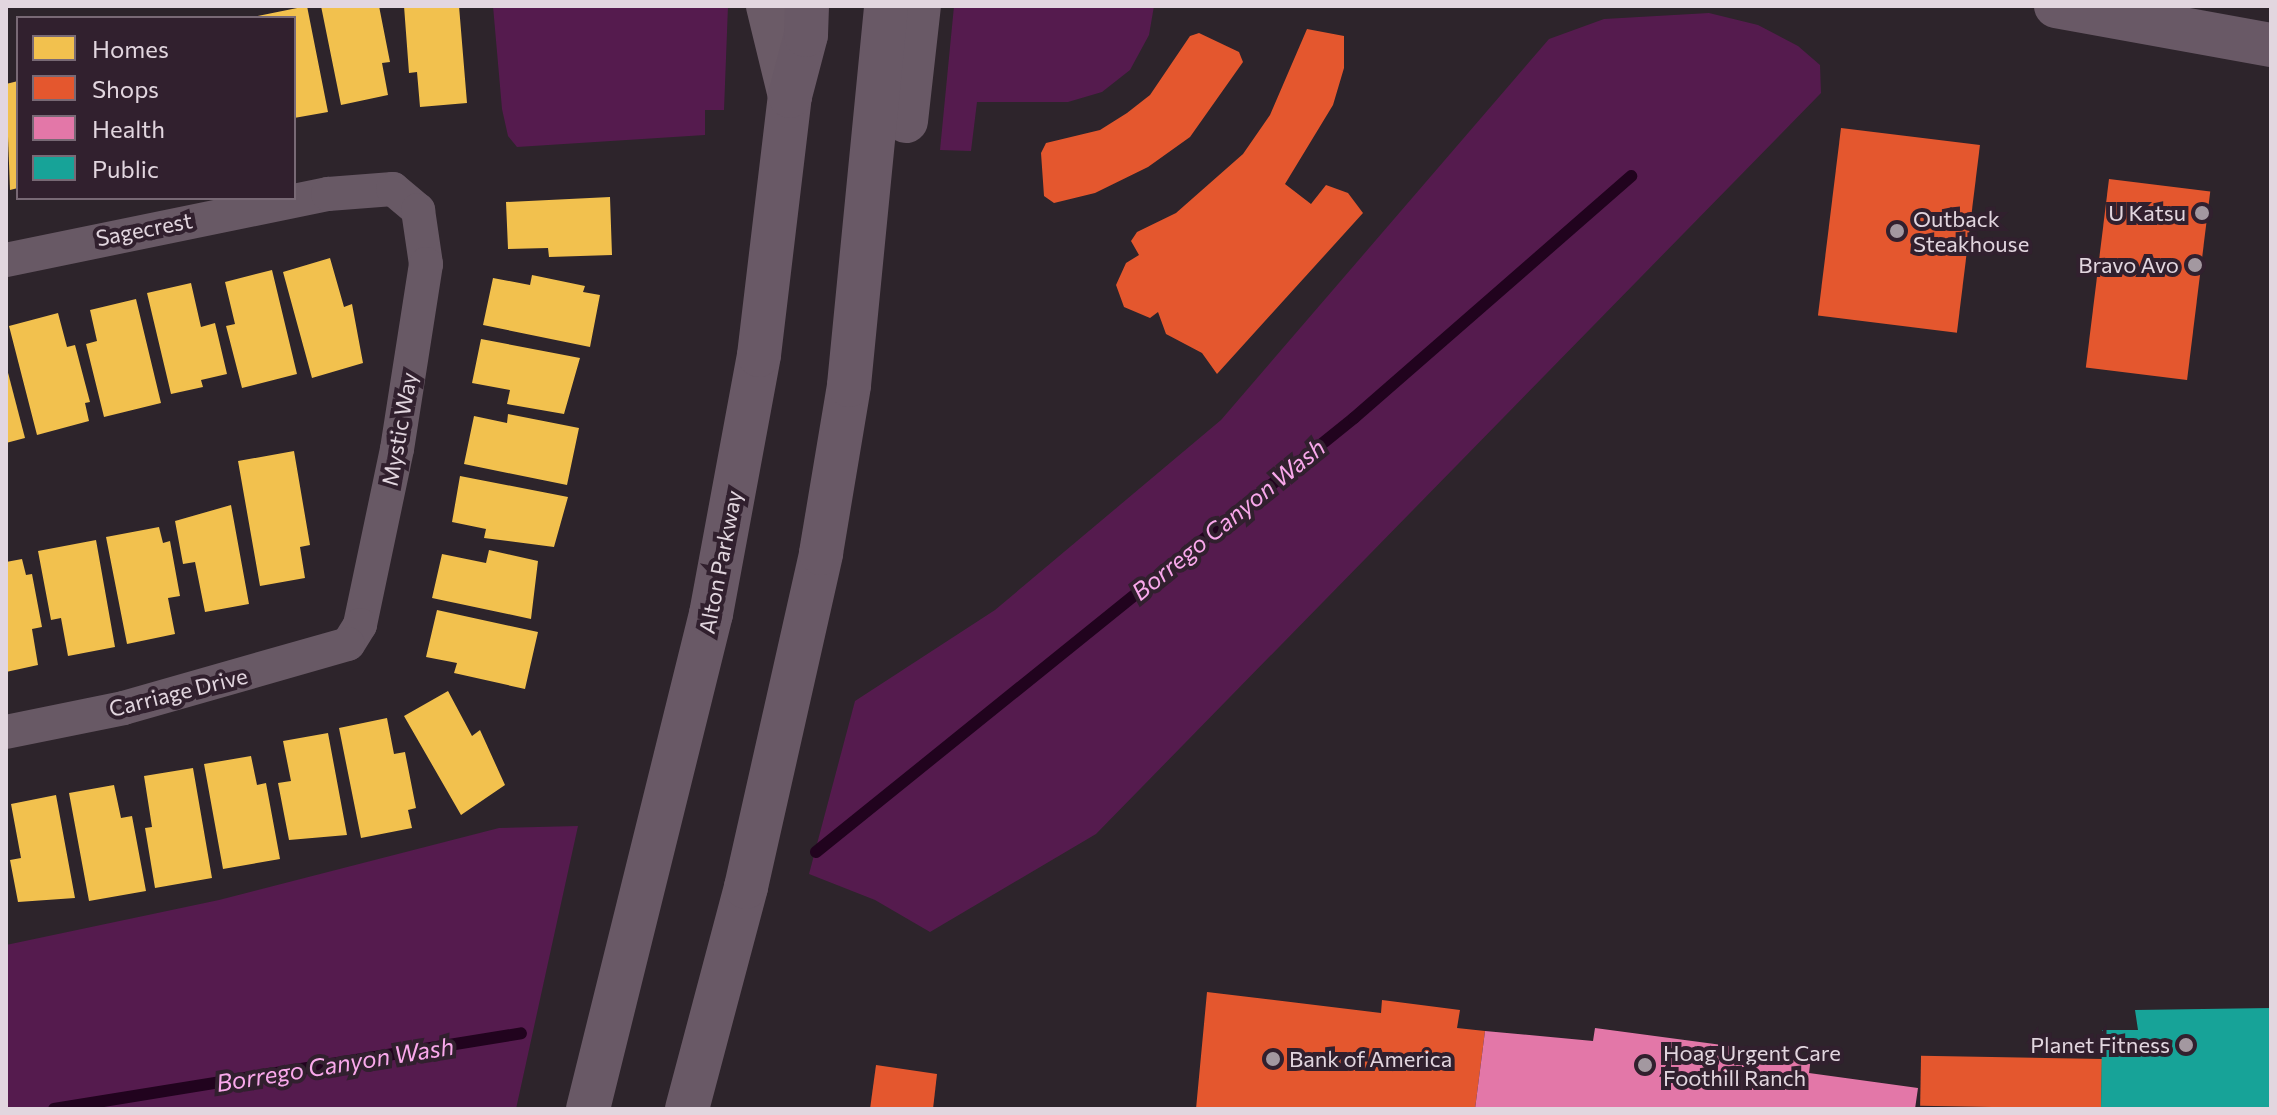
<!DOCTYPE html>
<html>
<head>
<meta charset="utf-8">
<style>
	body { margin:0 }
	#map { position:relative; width:2277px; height:1115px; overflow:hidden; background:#2d242b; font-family:Commissioner,sans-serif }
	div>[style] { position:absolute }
	.green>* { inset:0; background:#551b4e }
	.homes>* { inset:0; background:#f2c14e }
	.shops>* { inset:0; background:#e4572e; transform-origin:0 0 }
	.health>* { inset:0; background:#e377a8 }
	.public>* { inset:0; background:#17a398 }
	.stream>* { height:12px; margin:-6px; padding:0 6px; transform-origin:6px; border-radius:6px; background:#21031e }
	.minor>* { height:34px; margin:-17px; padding:0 17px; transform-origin:17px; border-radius:17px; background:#685965 }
	.secondary>* { height:44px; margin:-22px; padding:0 22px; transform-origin:22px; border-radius:22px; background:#6b5b67 }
	.primary>* { height:44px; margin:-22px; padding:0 22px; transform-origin:22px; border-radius:22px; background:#695966 }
	.dots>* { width:22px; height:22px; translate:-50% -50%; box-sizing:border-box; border:4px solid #31202e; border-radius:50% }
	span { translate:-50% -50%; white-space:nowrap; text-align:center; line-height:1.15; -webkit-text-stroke:8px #31202e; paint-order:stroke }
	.poi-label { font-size:22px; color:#e2d6df }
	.right { translate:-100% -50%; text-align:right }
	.left { translate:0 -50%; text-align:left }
	.street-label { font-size:22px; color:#e2d6df }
	.water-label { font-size:24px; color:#f9a8eb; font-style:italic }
	.frame { position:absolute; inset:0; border:8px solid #e2d6df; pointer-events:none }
	.legend { position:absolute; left:16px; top:16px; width:280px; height:184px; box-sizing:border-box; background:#31202e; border:2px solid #786975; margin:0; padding:10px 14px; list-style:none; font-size:24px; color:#e2d6df }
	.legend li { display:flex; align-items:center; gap:16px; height:40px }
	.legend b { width:40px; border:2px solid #786975 }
</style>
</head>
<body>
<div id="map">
	<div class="green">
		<i style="clip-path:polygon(493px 6px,728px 6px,724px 110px,705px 110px,705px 135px,517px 147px,508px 136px,502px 109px)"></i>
		<i style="clip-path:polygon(954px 6px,1154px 6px,1149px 35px,1130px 70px,1102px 92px,1068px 102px,977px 102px,971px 151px,940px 150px)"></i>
		<i style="clip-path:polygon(1709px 13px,1758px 25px,1798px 46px,1820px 65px,1821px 93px,1096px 834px,930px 932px,875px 900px,809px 874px,855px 701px,995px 610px,1221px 420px,1549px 39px,1604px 19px)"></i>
		<i style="clip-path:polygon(578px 826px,516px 1109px,6px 1109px,6px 945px,219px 900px,499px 828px)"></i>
	</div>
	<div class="homes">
		<i style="clip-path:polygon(307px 6px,328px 112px,294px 118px,294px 18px,253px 17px)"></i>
		<i style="clip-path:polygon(321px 6px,379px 6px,390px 62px,382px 63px,388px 95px,341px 105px)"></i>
		<i style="clip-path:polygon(404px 6px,459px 6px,467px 103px,420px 107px,417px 72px,409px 73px)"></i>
		<i style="clip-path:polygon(18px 81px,18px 188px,10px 190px,6px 84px)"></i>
		<i style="clip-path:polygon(610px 197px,612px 255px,549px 257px,548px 248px,508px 249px,506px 202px)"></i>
		<i style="clip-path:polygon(330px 258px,344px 307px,352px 304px,363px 363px,312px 378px,283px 272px)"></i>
		<i style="clip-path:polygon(272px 270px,297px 374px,242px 388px,226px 326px,235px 324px,225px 282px)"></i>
		<i style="clip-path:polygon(532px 275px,585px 286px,583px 292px,600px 295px,590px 347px,483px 325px,493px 278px,530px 285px)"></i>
		<i style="clip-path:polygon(191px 283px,201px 327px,215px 323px,227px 374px,201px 380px,203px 387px,171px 394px,147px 293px)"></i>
		<i style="clip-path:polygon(136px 299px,161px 403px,104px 417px,86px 344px,97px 341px,90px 310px)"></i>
		<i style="clip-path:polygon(58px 313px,67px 347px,75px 345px,90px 402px,85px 403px,89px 421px,37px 435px,9px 326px)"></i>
		<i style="clip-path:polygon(481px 339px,580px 358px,564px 414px,507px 404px,510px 390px,472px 383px)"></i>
		<i style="clip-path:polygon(6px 365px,25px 438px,6px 443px)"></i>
		<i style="clip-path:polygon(508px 414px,579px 428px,567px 485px,464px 464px,474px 416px,507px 423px)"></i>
		<i style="clip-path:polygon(294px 451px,310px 545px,300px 547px,305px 578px,260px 586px,238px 461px)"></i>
		<i style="clip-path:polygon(460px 476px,568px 497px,554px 547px,484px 538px,486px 529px,452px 522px)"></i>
		<i style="clip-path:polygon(231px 505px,249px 604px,205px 612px,195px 562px,183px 564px,175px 521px)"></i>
		<i style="clip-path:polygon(159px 527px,163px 543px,170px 541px,180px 596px,168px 598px,175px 634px,127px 644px,106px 537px)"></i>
		<i style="clip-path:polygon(96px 540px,115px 647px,68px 656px,61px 618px,51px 620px,38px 551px)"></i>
		<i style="clip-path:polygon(489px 550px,538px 561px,531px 619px,432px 598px,442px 554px,486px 563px)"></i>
		<i style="clip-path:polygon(22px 559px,26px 575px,32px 574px,42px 627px,32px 629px,38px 665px,6px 672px,6px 562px)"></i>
		<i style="clip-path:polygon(437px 610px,538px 632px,525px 689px,454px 673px,457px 663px,426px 657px)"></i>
		<i style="clip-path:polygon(448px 691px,472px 736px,480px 730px,505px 785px,461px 815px,404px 716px)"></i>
		<i style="clip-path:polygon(387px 718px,394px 754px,405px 752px,416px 808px,408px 810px,412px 828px,361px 838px,339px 728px)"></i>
		<i style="clip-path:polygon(328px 733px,347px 835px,289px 840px,278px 783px,291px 781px,283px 741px)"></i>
		<i style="clip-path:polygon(251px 756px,257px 785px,266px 783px,280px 859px,223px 869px,204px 764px)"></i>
		<i style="clip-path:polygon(193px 768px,212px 878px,155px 888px,145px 828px,152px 827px,144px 776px)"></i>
		<i style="clip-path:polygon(114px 785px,121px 818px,132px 816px,146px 891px,89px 901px,69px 793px)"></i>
		<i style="clip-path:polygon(56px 795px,75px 898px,18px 902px,10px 860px,21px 858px,11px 804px)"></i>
	</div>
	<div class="shops">
		<i style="clip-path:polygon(1307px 29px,1344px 36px,1344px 68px,1333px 105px,1285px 184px,1311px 204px,1326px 185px,1348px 193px,1363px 213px,1217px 374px,1202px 353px,1166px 334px,1158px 312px,1150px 318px,1124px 307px,1116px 285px,1126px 263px,1139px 255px,1131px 241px,1137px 232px,1176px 213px,1243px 154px,1270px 115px)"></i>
		<i style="clip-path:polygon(1199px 33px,1239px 52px,1243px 62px,1190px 137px,1148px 167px,1095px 193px,1054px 203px,1044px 196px,1041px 153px,1046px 143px,1100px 130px,1127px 113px,1150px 95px,1190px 36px)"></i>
		<i style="left:1841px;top:128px;width:140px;height:189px;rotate:7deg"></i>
		<i style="left:2109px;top:179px;width:102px;height:190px;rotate:7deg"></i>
		<i style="clip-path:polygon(1207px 992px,1381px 1013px,1382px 1000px,1460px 1010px,1457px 1028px,1485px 1031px,1475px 1109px,1196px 1109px)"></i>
		<i style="left:2102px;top:1059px;width:50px;height:181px;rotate:91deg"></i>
		<i style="clip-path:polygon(876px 1065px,937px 1074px,933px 1109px,870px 1109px)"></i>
	</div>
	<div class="health">
		<i style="clip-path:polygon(1595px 1028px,1811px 1057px,1809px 1073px,1918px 1088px,1915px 1109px,1475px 1109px,1485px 1031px,1593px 1041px)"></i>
	</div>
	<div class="public">
		<i style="clip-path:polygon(2271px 1008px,2271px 1109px,2101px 1109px,2102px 1030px,2138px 1030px,2135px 1010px)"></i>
	</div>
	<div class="stream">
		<i style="left:816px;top:852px;width:691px;rotate:-38.89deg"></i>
		<i style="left:1354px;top:418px;width:368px;rotate:-41.1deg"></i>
		<i style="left:54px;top:1109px;width:473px;rotate:-9.2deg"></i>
	</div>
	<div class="minor">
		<i style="left:6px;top:260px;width:329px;rotate:-11.6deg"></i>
		<i style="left:328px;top:194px;width:65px;rotate:-4.4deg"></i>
		<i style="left:393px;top:189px;width:33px;rotate:40deg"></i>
		<i style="left:418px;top:210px;width:55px;rotate:81.6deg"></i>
		<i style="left:426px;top:264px;width:187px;rotate:98.9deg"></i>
		<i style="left:397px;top:449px;width:180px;rotate:101.9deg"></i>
		<i style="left:360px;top:625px;width:22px;rotate:122deg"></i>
		<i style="left:348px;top:644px;width:233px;rotate:164.1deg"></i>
		<i style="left:124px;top:708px;width:120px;rotate:168.5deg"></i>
	</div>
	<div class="secondary">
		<i style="left:768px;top:6px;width:93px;rotate:76.3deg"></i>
	</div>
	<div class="primary">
		<i style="left:2056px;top:6px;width:219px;rotate:10.3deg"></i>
		<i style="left:906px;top:121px;width:116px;rotate:-83.6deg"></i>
		<i style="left:588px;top:1109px;width:510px;rotate:-76.05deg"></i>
		<i style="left:711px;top:614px;width:263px;rotate:-79.5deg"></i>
		<i style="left:759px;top:355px;width:261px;rotate:-83.2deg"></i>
		<i style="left:790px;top:96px;width:63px;rotate:-75.3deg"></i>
		<i style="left:806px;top:35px;width:29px;rotate:-88deg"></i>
		<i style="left:687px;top:1109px;width:230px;rotate:-75.1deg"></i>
		<i style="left:746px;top:887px;width:342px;rotate:-77.3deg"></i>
		<i style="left:821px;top:553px;width:170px;rotate:-80.5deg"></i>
		<i style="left:849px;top:385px;width:381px;rotate:-84.4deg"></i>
	</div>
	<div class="dots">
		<i style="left:2202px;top:213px;background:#a398a0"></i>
		<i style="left:1897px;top:231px;background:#a398a0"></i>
		<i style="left:2195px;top:265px;background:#a398a0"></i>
		<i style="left:2186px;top:1045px;background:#a398a0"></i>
		<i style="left:1273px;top:1059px;background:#a398a0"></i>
		<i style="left:1645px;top:1065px;background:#a398a0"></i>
	</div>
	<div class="poi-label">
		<span class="right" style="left:2186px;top:213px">U Katsu</span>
		<span class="left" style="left:1913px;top:231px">Outback<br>Steakhouse</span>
		<span class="right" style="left:2179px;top:265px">Bravo Avo</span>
		<span class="right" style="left:2170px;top:1045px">Planet Fitness</span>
		<span class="left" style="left:1663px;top:1065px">Hoag Urgent Care<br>Foothill Ranch</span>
		<span class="left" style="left:1289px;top:1059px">Bank of America</span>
	</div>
	<div class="street-label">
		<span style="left:144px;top:229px;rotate:-11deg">Sagecrest</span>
		<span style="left:399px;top:429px;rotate:-80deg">Mystic Way</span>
		<span style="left:720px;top:562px;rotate:-79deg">Alton Parkway</span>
		<span style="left:178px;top:692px;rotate:-14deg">Carriage Drive</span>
	</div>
	<div class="water-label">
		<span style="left:1228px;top:519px;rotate:-39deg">Borrego Canyon Wash</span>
		<span style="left:335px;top:1064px;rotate:-9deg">Borrego Canyon Wash</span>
	</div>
	<div class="frame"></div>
	<ul class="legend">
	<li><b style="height:22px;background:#f2c14e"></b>Homes</li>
	<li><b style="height:22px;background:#e4572e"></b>Shops</li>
	<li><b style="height:22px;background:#e377a8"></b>Health</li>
	<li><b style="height:22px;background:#17a398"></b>Public</li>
	</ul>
</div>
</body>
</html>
